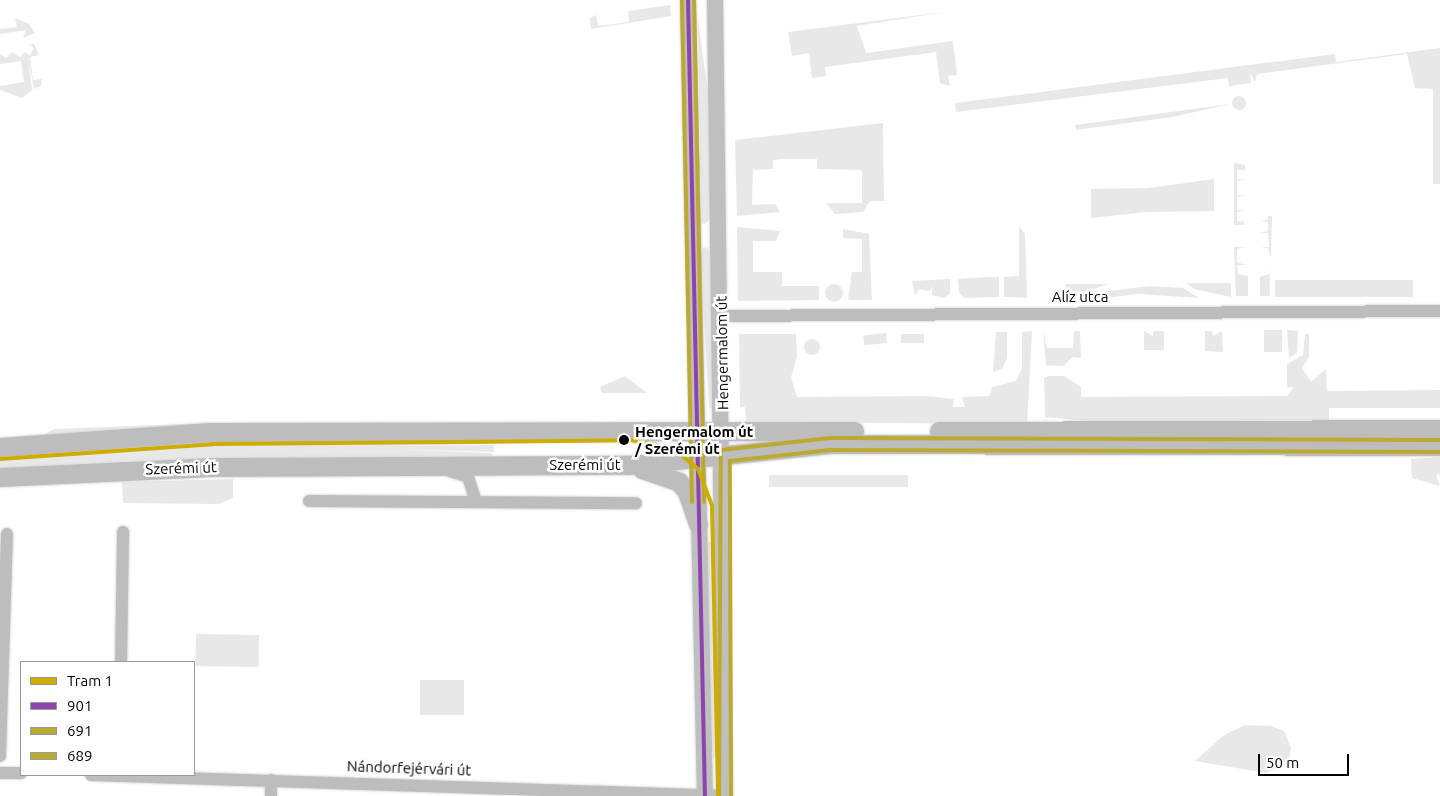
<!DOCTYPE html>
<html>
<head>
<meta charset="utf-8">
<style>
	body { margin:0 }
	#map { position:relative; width:1440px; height:796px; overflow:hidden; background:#fff; font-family:Ubuntu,sans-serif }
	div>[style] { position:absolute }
	.green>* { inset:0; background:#e8e8e8; transform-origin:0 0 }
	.round { border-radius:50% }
	.roads { filter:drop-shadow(0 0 1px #dbdbdb) drop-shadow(0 0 1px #dbdbdb) }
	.street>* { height:12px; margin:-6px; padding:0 6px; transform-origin:6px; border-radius:6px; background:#bdbdbd }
	.secondary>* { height:16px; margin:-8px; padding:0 8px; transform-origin:8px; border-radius:8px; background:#bfbfbf }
	.primary>* { height:19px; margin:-9.5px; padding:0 9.5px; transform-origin:9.5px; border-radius:9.5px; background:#bdbdbd }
	.bus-1>* { height:4px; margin:-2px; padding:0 2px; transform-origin:2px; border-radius:2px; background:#8e44ad }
	.bus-2>* { height:4px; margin:-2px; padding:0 2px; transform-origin:2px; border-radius:2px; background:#bca932 }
	.bus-3>* { height:4px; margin:-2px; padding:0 2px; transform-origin:2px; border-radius:2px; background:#bca932 }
	.tram-1>* { height:4px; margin:-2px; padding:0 2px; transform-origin:2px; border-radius:2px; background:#ccad00 }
	.dots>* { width:14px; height:14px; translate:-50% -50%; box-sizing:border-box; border:2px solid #fff; border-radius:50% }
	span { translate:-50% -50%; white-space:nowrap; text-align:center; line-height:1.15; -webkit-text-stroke:5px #fff; paint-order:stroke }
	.street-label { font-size:15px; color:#000 }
	.stop-label { font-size:15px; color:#000; font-weight:700 }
	.left { translate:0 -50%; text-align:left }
	.legend { position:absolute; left:20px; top:661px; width:175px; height:115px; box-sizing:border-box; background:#fff; border:1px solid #999; margin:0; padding:6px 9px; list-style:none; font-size:15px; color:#000 }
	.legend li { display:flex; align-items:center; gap:10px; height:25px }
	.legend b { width:25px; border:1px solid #999 }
	.scale { position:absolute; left:1258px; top:754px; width:91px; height:22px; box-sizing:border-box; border:2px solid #000; border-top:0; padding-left:6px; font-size:15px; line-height:18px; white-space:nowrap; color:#000; -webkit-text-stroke:4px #fff; paint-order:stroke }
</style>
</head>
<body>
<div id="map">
	<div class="green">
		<i style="clip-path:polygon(670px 5px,671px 16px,591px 29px,590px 18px,596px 15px,598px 26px,629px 22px,628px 11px)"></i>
		<i style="clip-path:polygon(951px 11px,857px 26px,866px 53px,953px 41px,957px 75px,948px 76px,950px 86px,940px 83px,936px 52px,825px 67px,826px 76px,812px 78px,809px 53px,792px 56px,788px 32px)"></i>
		<i style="clip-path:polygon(15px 18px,29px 24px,35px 33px,23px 38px,26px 30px,0 34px,0 29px,17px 27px)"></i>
		<i style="clip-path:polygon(698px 18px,708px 93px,710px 219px,705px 224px,701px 223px)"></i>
		<i style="clip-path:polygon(34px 44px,39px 55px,30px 57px,33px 80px,42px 79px,41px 86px,34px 89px,28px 57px,32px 90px,22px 98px,0 90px,0 86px,24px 82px,21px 61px,0 64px,0 54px,6px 58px,12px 52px,21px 57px,24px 52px,30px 55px,34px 48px,29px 45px)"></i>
		<i style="clip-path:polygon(1440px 48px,1440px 184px,1433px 184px,1433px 89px,1415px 88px,1407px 54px,1257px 74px,1255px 82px,1250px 73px,1251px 83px,1229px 86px,1228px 78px,956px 112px,955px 103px,1335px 54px,1336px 62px)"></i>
		<i class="round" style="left:1232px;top:96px;width:14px;height:14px"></i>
		<i style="clip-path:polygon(1230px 104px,1173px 117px,1076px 130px,1075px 125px)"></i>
		<i style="clip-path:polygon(883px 123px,884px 201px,870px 201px,863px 212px,835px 214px,826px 203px,862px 203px,862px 170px,817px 169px,817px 159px,783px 159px,773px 160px,773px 169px,753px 170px,752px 205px,775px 204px,780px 212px,737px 216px,735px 140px)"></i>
		<i style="clip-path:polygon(1234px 163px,1245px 165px,1245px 170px,1237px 170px,1237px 179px,1245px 179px,1237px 181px,1237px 195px,1245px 195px,1237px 197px,1237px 210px,1245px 210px,1237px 212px,1237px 221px,1245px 222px,1243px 225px,1234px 225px)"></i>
		<i style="clip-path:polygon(1214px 179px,1214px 211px,1147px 212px,1091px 218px,1091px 189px,1148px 188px)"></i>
		<i style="clip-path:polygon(1268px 216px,1272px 216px,1271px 258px,1268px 248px,1260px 248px,1269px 247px,1268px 233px,1260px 233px,1268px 231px,1268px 222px,1260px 221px,1268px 220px)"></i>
		<i style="clip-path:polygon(1019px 226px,1025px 234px,1027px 298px,1004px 297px,1004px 277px,1019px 276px)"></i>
		<i style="clip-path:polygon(737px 227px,780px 231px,776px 241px,753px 241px,753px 272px,782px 272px,782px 286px,819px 286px,819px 300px,738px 301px)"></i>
		<i style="clip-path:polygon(843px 229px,869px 234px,872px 300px,848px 300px,852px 272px,862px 272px,862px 239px,843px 238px)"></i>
		<i style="clip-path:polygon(706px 247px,710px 250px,716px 407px,709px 408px,700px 250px)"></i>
		<i style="clip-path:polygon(1234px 247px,1245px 247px,1237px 249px,1237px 262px,1245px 265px,1237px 265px,1238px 274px,1248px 276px,1248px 296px,1236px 296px)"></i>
		<i style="clip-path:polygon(1269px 261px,1270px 296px,1260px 296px,1260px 277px,1269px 274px)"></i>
		<i style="clip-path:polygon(988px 277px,999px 277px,999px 297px,964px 298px,959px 292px,958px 279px)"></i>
		<i style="clip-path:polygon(950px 279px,950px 293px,944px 298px,932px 295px,932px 286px,930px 291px,919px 289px,915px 295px,912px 281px)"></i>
		<i style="left:1275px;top:280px;width:138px;height:17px"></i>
		<i style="clip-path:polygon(1186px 283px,1231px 283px,1231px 297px,1194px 289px)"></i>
		<i class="round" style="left:825px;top:284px;width:18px;height:18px"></i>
		<i style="clip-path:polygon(1065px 284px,1108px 284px,1068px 298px)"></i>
		<i style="clip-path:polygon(1150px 286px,1183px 288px,1199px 298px,1138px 294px,1105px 298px,1101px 292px)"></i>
		<i style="left:1264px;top:330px;width:18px;height:22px"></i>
		<i style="clip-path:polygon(1287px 330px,1298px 331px,1297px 353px,1289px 358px)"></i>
		<i style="clip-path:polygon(1032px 331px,1027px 424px,746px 422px,745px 407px,740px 407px,739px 334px,796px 334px,797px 357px,791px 377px,797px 397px,928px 396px,954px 399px,953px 407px,965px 407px,962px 397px,989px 396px,992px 387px,1016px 381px,1022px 368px,1022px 332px)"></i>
		<i style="clip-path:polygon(1043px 331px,1047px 348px,1073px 348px,1074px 331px,1080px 331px,1081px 358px,1072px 357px,1064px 366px,1046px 365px)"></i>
		<i style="clip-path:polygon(1144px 331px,1153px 336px,1153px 331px,1164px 331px,1164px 350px,1144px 350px)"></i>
		<i style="clip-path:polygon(1205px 331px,1212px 331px,1213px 336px,1222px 331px,1223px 352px,1205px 351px)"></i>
		<i style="clip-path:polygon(996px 332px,1007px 332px,1007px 358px,1002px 369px,993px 372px)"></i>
		<i style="left:886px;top:333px;width:10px;height:23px;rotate:84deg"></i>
		<i style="left:901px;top:334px;width:23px;height:9px"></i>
		<i style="clip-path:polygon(1305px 334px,1309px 334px,1309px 357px,1302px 368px,1311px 382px,1326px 369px,1327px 391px,1440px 390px,1440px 408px,1329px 408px,1329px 420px,1098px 422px,1045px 417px,1044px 378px,1050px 376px,1064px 376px,1081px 387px,1081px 397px,1287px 396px,1294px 387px,1287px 387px,1287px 364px,1303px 355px)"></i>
		<i class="round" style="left:804px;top:339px;width:16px;height:16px"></i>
		<i style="clip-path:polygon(625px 376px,647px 393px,602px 393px,600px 387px)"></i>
		<i style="clip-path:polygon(187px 424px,186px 426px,43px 435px,54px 429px)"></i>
		<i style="clip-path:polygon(491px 438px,491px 444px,388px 446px,494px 445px,494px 452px,388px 449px,492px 453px,492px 458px,149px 460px,0 469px,0 457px,183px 441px)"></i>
		<i style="clip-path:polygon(1440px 457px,1440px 474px,1436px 475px,1440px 486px,1412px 478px,1411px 459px)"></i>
		<i style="left:769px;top:475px;width:139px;height:12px"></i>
		<i style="clip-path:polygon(233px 479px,233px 498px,219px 504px,123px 503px,122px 482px)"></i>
		<i style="left:706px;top:542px;width:10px;height:216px"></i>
		<i style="left:196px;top:634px;width:63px;height:32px;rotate:1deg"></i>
		<i style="left:420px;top:680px;width:44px;height:35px"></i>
		<i style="clip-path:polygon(1245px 725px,1271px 726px,1284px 731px,1291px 748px,1288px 763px,1266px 773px,1195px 761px,1224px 735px)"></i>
	</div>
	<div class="roads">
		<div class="street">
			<i style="left:721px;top:316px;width:719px;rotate:-0.4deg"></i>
			<i style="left:450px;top:471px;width:19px;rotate:18deg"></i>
			<i style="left:468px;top:477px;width:25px;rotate:72deg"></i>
			<i style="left:309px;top:501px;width:327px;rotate:0.4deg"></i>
			<i style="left:121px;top:662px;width:130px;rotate:-89.1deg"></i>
			<i style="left:0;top:756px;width:222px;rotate:-88.2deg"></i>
			<i style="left:0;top:773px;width:21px"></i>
			<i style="left:91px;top:775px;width:635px;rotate:1.89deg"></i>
			<i style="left:271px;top:796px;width:16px;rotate:-90deg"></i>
		</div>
		<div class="secondary">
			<i style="left:688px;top:0;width:796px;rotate:88.78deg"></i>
			<i style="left:715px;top:0;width:796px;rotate:89.28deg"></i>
		</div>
		<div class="primary">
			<i style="left:939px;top:431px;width:501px;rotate:-0.23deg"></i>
			<i style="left:0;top:447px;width:210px;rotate:-4.1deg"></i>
			<i style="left:209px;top:432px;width:645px;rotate:-0.09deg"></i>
			<i style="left:642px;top:469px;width:39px;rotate:19deg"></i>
			<i style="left:679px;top:482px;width:13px;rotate:51deg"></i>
			<i style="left:687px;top:492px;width:34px;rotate:71deg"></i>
			<i style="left:0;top:477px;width:212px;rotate:-2.7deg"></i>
			<i style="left:212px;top:467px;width:416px;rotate:-0.3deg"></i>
			<i style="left:628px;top:465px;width:203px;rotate:-5.9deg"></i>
			<i style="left:830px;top:444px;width:610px;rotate:0.19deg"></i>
		</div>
	</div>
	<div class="bus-1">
		<i style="left:688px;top:0;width:796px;rotate:88.78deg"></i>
	</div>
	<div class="bus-2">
		<i style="left:682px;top:0;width:502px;rotate:88.86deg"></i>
		<i style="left:731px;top:796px;width:335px;rotate:-90.2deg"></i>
		<i style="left:730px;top:461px;width:101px;rotate:-6.3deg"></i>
		<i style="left:830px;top:450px;width:610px;rotate:0.19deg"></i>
	</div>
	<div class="bus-3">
		<i style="left:694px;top:0;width:502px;rotate:88.86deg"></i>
		<i style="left:719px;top:796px;width:346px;rotate:-89.7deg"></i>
		<i style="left:721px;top:450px;width:110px;rotate:-6.3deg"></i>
		<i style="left:830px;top:438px;width:610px;rotate:0.19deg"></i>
	</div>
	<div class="tram-1">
		<i style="left:0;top:459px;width:213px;rotate:-4deg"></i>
		<i style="left:212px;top:444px;width:418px;rotate:-0.5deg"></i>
		<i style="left:630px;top:440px;width:44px;rotate:10.5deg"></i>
		<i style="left:673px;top:448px;width:33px;rotate:40deg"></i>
		<i style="left:698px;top:469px;width:40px;rotate:69deg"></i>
		<i style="left:712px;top:506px;width:290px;rotate:88.8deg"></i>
	</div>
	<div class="dots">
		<i style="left:624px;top:440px;background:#000"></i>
	</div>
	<div class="street-label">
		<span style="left:1080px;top:297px">Alíz utca</span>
		<span style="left:722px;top:353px;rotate:-91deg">Hengermalom út</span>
		<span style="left:585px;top:465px">Szerémi út</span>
		<span style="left:181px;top:468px;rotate:-2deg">Szerémi út</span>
		<span style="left:409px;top:768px;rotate:2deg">Nándorfejérvári út</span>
	</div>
	<div class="stop-label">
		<span class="left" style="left:635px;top:440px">Hengermalom út<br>/ Szerémi út</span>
	</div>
	<ul class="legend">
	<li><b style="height:6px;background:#ccad00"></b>Tram 1</li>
	<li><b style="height:6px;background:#8e44ad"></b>901</li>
	<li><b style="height:6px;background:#bca932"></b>691</li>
	<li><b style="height:6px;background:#bca932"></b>689</li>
	</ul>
	<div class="scale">50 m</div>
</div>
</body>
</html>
